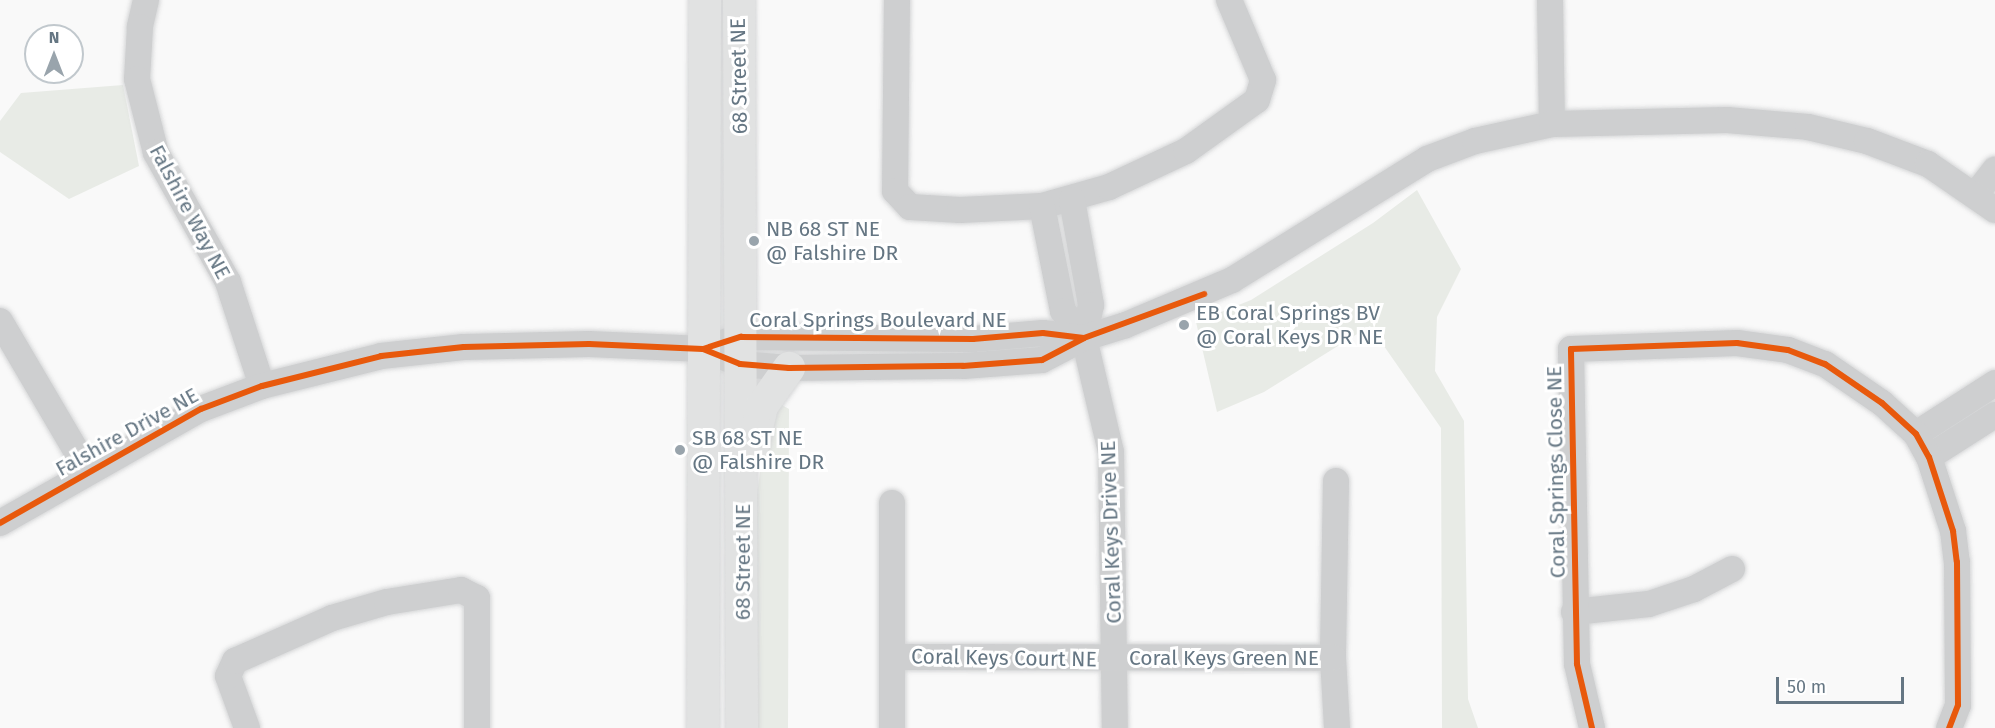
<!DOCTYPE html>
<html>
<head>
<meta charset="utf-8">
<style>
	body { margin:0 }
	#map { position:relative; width:1995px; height:728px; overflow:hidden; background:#f9f9f9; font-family:"Fira Sans",sans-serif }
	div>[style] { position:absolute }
	.green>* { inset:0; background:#e8ebe6 }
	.roads { filter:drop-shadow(0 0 2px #d5d6d7) drop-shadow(0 0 2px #d5d6d7) }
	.minor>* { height:26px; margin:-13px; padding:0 13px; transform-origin:13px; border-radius:13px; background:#cecfd0 }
	.major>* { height:32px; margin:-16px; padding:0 16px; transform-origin:16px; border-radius:16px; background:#e1e2e2 }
	.cycleway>* { height:6px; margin:-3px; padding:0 3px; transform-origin:3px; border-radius:3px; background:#e8590c }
	.dots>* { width:16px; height:16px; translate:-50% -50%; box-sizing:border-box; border:3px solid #fff; border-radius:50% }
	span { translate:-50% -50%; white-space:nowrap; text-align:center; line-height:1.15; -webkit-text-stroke:6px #fff; paint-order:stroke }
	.street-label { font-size:21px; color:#657683 }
	.poi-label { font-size:21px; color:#657683 }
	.left { translate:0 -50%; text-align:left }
	.north { position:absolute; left:24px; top:24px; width:60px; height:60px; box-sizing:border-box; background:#fff; border:2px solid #c1c8cd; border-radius:50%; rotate:0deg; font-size:16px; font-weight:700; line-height:24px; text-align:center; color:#657683 }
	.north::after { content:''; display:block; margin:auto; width:21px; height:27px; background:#99a4ac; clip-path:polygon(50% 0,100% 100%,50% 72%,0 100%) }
	.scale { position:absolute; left:1776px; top:677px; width:128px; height:27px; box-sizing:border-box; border:3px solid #657683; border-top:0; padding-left:8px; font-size:18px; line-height:21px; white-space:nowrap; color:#657683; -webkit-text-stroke:4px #fff; paint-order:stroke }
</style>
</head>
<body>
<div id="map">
	<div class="green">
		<i style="clip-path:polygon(123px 85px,139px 166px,69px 199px,0 152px,0 121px,21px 93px)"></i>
		<i style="clip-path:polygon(1417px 190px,1461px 269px,1437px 317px,1435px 371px,1464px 421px,1468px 699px,1478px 728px,1442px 728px,1441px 428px,1370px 326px,1264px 392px,1217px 412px,1196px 322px,1251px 300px,1373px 223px)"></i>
		<i style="clip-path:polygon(775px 401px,789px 409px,788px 728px,752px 728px,753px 529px,765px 430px)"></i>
	</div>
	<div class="roads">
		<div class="minor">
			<i style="left:146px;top:0;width:28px;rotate:103deg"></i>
			<i style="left:140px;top:27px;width:52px;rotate:93.3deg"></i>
			<i style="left:137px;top:79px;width:76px;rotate:75.6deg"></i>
			<i style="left:156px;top:153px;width:148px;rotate:60.8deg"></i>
			<i style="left:228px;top:282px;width:109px;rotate:71.9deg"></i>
			<i style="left:897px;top:0;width:191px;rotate:90.6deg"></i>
			<i style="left:895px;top:191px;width:22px;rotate:47deg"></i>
			<i style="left:910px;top:207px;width:50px;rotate:3.4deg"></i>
			<i style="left:960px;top:210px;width:82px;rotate:-2.8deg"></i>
			<i style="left:1042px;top:206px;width:70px;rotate:-15.8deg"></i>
			<i style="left:1109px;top:187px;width:85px;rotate:-25.1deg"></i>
			<i style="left:1186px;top:151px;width:87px;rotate:-35.7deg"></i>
			<i style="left:1257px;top:100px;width:21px;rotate:-73deg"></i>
			<i style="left:1263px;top:80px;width:87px;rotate:-113deg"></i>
			<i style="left:1550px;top:0;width:124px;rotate:89.1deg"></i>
			<i style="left:1976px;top:194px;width:31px;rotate:-52deg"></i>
			<i style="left:1072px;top:200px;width:107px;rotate:79.7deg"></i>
			<i style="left:1091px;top:305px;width:34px;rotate:102deg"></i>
			<i style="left:1042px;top:206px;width:107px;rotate:78.7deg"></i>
			<i style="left:1063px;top:311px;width:34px;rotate:52deg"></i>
			<i style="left:1084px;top:338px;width:117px;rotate:76.7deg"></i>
			<i style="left:1111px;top:452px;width:276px;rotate:89.2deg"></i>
			<i style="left:0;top:321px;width:174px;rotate:59.6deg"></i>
			<i style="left:703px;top:349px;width:40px;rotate:22deg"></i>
			<i style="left:740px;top:364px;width:49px;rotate:4.7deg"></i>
			<i style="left:789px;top:368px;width:174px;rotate:-0.7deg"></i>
			<i style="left:963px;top:366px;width:79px;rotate:-4.3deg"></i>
			<i style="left:1042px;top:360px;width:47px;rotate:-27.6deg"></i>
			<i style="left:1084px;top:338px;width:44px;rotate:-17.2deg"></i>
			<i style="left:1126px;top:325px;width:115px;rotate:-23deg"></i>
			<i style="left:1232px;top:280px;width:229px;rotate:-31.8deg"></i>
			<i style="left:1427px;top:159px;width:51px;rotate:-20.6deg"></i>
			<i style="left:1475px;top:141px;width:79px;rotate:-12.4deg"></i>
			<i style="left:1552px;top:124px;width:175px;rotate:-1.3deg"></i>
			<i style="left:1727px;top:120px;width:81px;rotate:4.9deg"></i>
			<i style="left:1808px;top:127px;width:61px;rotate:13.3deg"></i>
			<i style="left:1867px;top:141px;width:65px;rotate:20.7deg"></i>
			<i style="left:1928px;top:164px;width:81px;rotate:34.5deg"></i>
			<i style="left:1916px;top:434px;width:94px;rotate:-32.8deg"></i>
			<i style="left:1929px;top:457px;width:78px;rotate:-32.5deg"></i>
			<i style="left:1336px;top:481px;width:177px;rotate:91deg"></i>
			<i style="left:1333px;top:658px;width:70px;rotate:86.7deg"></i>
			<i style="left:0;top:523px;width:231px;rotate:-29.6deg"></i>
			<i style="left:201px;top:409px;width:65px;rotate:-20.7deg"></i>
			<i style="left:262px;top:386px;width:123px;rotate:-14.1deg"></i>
			<i style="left:381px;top:356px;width:83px;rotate:-6.2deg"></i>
			<i style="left:464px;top:347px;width:125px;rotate:-1.4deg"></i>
			<i style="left:589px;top:344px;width:114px;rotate:2.5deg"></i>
			<i style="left:703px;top:349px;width:40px;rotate:-18deg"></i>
			<i style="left:741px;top:337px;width:232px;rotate:0.5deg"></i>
			<i style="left:973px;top:339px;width:70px;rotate:-4.9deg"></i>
			<i style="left:1043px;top:333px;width:41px;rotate:7deg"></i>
			<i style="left:1574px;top:612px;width:75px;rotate:-6.1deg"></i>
			<i style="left:1649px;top:604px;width:47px;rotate:-18.4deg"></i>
			<i style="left:1694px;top:589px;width:43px;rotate:-27.8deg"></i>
			<i style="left:893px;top:657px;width:440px;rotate:0.1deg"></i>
			<i style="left:247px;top:728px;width:55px;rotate:-110.1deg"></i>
			<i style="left:228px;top:676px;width:17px;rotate:-65deg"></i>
			<i style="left:235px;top:661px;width:106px;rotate:-23.9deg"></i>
			<i style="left:332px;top:618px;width:57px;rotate:-16.2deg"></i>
			<i style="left:387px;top:602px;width:75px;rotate:-9.2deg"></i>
			<i style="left:461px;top:590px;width:18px;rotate:27deg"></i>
			<i style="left:477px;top:598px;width:130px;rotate:90deg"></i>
			<i style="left:892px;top:728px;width:225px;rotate:-90deg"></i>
			<i style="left:1592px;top:728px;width:66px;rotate:-103.2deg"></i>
			<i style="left:1577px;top:664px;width:315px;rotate:-91.1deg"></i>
			<i style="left:1571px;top:349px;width:166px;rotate:-2.1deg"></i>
			<i style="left:1737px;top:343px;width:51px;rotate:7.8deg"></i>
			<i style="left:1788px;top:350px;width:40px;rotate:21deg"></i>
			<i style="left:1825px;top:364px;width:69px;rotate:34.4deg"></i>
			<i style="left:1882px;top:403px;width:46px;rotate:42.4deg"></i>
			<i style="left:1916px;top:434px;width:26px;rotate:61deg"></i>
			<i style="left:1929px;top:457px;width:78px;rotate:72deg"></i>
			<i style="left:1953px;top:531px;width:31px;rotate:83deg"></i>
			<i style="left:1957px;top:562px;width:143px;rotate:89.6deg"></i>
			<i style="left:1958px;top:705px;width:25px;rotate:111deg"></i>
		</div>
		<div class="major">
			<i style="left:739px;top:0;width:728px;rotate:89.76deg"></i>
			<i style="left:753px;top:446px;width:41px;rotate:-77.3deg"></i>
			<i style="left:762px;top:406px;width:47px;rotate:-54.6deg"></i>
			<i style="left:703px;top:728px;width:728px;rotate:-89.84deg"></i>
		</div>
	</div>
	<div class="cycleway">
		<i style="left:703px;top:349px;width:40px;rotate:22deg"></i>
		<i style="left:740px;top:364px;width:49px;rotate:4.7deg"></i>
		<i style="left:789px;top:368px;width:174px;rotate:-0.7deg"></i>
		<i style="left:963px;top:366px;width:79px;rotate:-4.3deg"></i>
		<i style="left:1042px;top:360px;width:47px;rotate:-27.6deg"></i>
		<i style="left:1084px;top:338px;width:128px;rotate:-20.1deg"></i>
		<i style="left:0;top:523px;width:231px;rotate:-29.6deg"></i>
		<i style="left:201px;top:409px;width:65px;rotate:-20.7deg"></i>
		<i style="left:262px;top:386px;width:123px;rotate:-14.1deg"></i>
		<i style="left:381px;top:356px;width:83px;rotate:-6.2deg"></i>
		<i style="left:464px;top:347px;width:125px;rotate:-1.4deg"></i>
		<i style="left:589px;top:344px;width:114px;rotate:2.5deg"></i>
		<i style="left:703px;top:349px;width:40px;rotate:-18deg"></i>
		<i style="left:741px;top:337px;width:232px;rotate:0.5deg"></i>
		<i style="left:973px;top:339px;width:70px;rotate:-4.9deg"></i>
		<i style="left:1043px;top:333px;width:41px;rotate:7deg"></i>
		<i style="left:1592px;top:728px;width:66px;rotate:-103.2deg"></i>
		<i style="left:1577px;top:664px;width:315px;rotate:-91.1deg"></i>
		<i style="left:1571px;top:349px;width:166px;rotate:-2.1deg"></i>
		<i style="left:1737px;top:343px;width:51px;rotate:7.8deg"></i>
		<i style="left:1788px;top:350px;width:40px;rotate:21deg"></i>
		<i style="left:1825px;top:364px;width:69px;rotate:34.4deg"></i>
		<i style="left:1882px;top:403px;width:46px;rotate:42.4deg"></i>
		<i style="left:1916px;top:434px;width:26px;rotate:61deg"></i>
		<i style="left:1929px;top:457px;width:78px;rotate:72deg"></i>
		<i style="left:1953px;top:531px;width:31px;rotate:83deg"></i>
		<i style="left:1957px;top:562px;width:143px;rotate:89.6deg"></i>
		<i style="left:1958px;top:705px;width:25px;rotate:111deg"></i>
	</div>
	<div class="dots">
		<i style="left:754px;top:241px;background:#99a4ac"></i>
		<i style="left:1184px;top:325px;background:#99a4ac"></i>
		<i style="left:680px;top:450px;background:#99a4ac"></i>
	</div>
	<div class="street-label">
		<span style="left:739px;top:76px;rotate:-91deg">68 Street NE</span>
		<span style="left:190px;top:212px;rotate:62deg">Falshire Way NE</span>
		<span style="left:878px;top:320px">Coral Springs Boulevard NE</span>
		<span style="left:127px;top:432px;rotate:-29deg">Falshire Drive NE</span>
		<span style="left:1556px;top:472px;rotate:-91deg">Coral Springs Close NE</span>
		<span style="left:1111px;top:532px;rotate:-92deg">Coral Keys Drive NE</span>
		<span style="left:743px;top:562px;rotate:-90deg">68 Street NE</span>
		<span style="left:1004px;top:658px;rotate:1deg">Coral Keys Court NE</span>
		<span style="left:1224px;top:658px">Coral Keys Green NE</span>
	</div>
	<div class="poi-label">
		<span class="left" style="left:766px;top:241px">NB 68 ST NE<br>@ Falshire DR</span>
		<span class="left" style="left:1196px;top:325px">EB Coral Springs BV<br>@ Coral Keys DR NE</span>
		<span class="left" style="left:692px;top:450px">SB 68 ST NE<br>@ Falshire DR</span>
	</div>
	<div class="north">N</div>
	<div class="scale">50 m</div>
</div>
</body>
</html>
